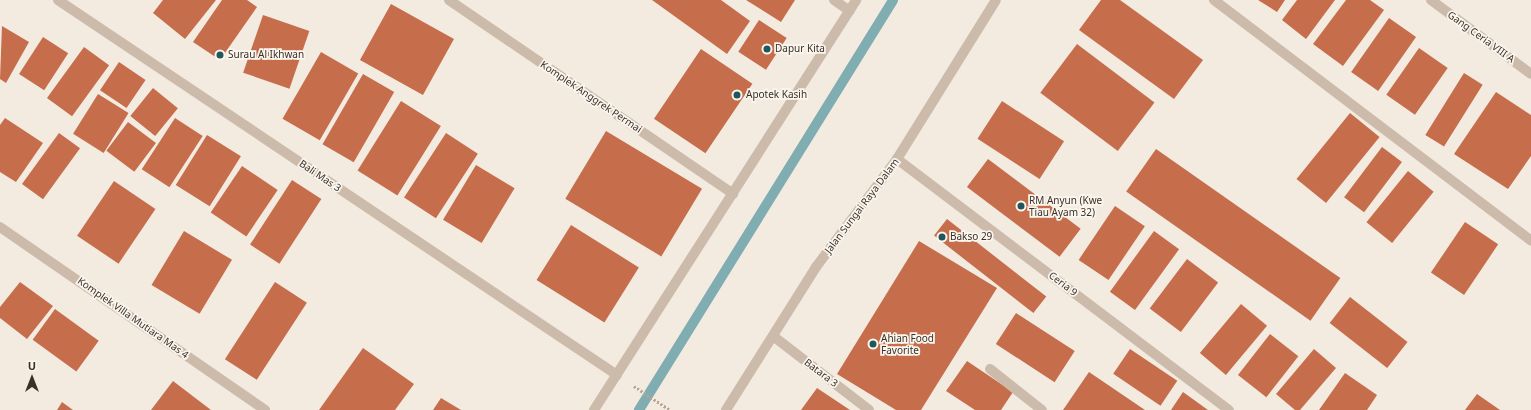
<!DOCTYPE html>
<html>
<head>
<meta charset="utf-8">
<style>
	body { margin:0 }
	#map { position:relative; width:1531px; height:410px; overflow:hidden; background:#f3ebe0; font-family:"Noto Sans",sans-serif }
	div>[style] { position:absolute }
	.stream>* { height:10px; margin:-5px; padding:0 5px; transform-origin:5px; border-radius:5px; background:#7fadb1 }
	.building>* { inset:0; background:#c66d4c; transform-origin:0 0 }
	.path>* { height:2.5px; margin-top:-1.25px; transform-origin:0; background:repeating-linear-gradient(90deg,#b8a595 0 2px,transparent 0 4px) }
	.minor>* { height:10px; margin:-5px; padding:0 5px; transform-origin:5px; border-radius:5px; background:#ccbbab }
	.tertiary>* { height:10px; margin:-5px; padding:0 5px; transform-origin:5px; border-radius:5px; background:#ccbbab }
	.dots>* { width:11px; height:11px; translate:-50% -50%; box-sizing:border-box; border:2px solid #faf5ed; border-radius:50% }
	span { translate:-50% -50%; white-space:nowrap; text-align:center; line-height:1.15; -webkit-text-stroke:3.5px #faf5ed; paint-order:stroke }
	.street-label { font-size:10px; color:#3a302a }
	.poi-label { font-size:10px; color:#3a302a }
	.left { translate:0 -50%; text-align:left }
	.north { position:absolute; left:12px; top:358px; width:40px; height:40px; -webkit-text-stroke:3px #faf5ed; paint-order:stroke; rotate:0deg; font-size:11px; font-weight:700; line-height:16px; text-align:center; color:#3a302a }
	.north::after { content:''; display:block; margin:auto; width:14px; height:18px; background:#3a302a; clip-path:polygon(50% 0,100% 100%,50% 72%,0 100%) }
</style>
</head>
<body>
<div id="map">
	<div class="stream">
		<i style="left:639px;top:410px;width:482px;rotate:-58.2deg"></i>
	</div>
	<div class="building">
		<i style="clip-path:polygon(163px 0,216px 0,185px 39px,153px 13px)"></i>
		<i style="clip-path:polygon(222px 0,247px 0,257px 7px,220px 60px,193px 42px)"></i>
		<i style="clip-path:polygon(652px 0,721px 0,750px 21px,727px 54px)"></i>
		<i style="clip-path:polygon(746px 0,795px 0,781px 22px)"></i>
		<i style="clip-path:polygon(1101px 0,1120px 0,1203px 60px,1174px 99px,1079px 30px)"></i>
		<i style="clip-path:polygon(1258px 0,1285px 0,1277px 12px)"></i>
		<i style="clip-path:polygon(1297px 0,1335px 0,1306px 39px,1282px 20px)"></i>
		<i style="clip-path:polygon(1346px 0,1370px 0,1384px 10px,1343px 66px,1313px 44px)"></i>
		<i style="left:391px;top:4px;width:72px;height:64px;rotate:29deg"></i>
		<i style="left:263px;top:15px;width:49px;height:61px;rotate:19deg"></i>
		<i style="left:1389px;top:18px;width:33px;height:66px;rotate:35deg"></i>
		<i style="left:759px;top:20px;width:33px;height:38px;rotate:33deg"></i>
		<i style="clip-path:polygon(2px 26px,29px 42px,6px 83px,0 79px)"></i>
		<i style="left:43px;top:37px;width:30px;height:44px;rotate:33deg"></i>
		<i style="left:1077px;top:44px;width:97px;height:61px;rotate:37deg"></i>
		<i style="left:84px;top:47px;width:31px;height:63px;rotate:36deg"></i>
		<i style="left:1419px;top:48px;width:35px;height:57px;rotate:35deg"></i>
		<i style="left:701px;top:49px;width:62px;height:84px;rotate:34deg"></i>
		<i style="left:321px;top:52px;width:43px;height:77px;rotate:30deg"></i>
		<i style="left:119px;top:62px;width:32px;height:34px;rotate:34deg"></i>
		<i style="left:1464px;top:73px;width:22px;height:73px;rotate:32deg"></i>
		<i style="left:363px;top:74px;width:36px;height:81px;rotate:30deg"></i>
		<i style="left:153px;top:88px;width:32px;height:36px;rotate:39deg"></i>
		<i style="clip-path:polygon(1496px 92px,1531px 115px,1531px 156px,1508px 189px,1454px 154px)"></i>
		<i style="left:98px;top:94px;width:36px;height:47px;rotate:32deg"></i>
		<i style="left:401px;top:101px;width:47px;height:82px;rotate:32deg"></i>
		<i style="left:1002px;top:101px;width:74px;height:45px;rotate:33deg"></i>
		<i style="left:1350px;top:113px;width:38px;height:85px;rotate:39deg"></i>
		<i style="clip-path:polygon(5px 118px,43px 143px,16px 182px,0 172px,0 125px)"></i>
		<i style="left:175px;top:118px;width:33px;height:61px;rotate:33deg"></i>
		<i style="left:128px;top:122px;width:35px;height:36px;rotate:37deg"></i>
		<i style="left:606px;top:131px;width:112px;height:79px;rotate:31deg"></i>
		<i style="left:59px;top:133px;width:26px;height:63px;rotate:36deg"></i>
		<i style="left:446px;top:133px;width:38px;height:77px;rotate:33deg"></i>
		<i style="left:207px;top:135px;width:40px;height:59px;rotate:32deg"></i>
		<i style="left:1382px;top:147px;width:25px;height:63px;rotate:37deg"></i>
		<i style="left:1156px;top:149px;width:225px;height:52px;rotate:35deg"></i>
		<i style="left:988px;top:159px;width:116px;height:35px;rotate:37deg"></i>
		<i style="left:476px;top:165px;width:45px;height:64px;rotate:31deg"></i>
		<i style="left:242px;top:166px;width:43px;height:56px;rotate:34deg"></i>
		<i style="left:1408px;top:171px;width:33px;height:66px;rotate:39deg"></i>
		<i style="left:292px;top:180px;width:35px;height:77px;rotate:33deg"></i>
		<i style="left:114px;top:181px;width:50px;height:66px;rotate:34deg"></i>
		<i style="left:1115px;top:206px;width:36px;height:65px;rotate:34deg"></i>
		<i style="left:947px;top:219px;width:126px;height:21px;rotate:38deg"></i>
		<i style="left:1465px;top:222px;width:40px;height:61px;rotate:34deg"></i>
		<i style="left:571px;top:225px;width:80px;height:65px;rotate:32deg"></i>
		<i style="left:184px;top:231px;width:56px;height:63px;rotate:31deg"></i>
		<i style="left:1154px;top:231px;width:31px;height:75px;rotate:36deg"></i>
		<i style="clip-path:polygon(919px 241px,997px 288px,921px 410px,896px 410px,837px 374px)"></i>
		<i style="left:1187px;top:259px;width:39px;height:62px;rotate:37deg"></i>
		<i style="clip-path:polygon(20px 282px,53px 306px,27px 339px,0 318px,0 307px)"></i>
		<i style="left:275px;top:282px;width:38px;height:92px;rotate:33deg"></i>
		<i style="left:1350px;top:297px;width:73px;height:33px;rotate:38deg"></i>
		<i style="left:1241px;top:304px;width:34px;height:64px;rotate:40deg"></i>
		<i style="left:55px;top:309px;width:54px;height:38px;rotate:36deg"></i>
		<i style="left:1016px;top:313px;width:70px;height:37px;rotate:33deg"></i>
		<i style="left:1270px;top:334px;width:36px;height:52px;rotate:38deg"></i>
		<i style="clip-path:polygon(363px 348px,414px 384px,395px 410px,319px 410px)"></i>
		<i style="left:1130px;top:349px;width:57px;height:30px;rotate:34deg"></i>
		<i style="clip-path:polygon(1314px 349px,1336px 368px,1300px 410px,1295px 410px,1276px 394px)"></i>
		<i style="clip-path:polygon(967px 361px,1013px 392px,1001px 410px,975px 410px,946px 391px)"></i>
		<i style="clip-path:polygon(1089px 372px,1145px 410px,1063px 410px)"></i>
		<i style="clip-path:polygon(1345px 373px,1377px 395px,1367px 410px,1319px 410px)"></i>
		<i style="clip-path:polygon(173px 381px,211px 410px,151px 410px)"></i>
		<i style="clip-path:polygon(817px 388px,850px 410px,801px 410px)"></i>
		<i style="clip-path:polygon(1183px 392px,1208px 410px,1171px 410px)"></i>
		<i style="clip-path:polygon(1477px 394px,1500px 410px,1465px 410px)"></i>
		<i style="clip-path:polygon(441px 398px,461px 410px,433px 410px)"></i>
		<i style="clip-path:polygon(62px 402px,73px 410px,57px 410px)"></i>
	</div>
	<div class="path">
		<i style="left:634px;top:386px;width:43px;rotate:33.7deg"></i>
	</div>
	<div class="minor">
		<i style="left:58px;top:0;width:673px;rotate:33.86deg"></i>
		<i style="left:449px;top:0;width:344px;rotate:34.3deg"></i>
		<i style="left:834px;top:0;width:19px;rotate:35deg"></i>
		<i style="left:1214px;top:0;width:398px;rotate:37.2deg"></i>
		<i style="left:1431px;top:0;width:124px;rotate:36.5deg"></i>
		<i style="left:897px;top:159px;width:416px;rotate:37.1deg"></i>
		<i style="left:0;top:227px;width:322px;rotate:34.6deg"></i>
		<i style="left:773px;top:336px;width:121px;rotate:37.6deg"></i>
		<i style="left:990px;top:369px;width:66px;rotate:38.3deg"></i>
	</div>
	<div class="tertiary">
		<i style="left:594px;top:410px;width:487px;rotate:-57.4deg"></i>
		<i style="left:726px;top:410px;width:169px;rotate:-57.8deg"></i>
		<i style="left:816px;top:267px;width:135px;rotate:-53.1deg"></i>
		<i style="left:897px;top:159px;width:187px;rotate:-58.1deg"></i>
	</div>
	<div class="dots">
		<i style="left:767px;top:49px;background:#20565c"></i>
		<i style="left:220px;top:55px;background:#20565c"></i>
		<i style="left:737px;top:95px;background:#20565c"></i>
		<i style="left:1021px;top:206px;background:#20565c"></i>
		<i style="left:942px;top:237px;background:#20565c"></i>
		<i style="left:873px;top:344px;background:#20565c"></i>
	</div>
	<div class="street-label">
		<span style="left:1481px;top:37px;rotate:36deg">Gang Ceria VIII A</span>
		<span style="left:591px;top:97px;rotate:34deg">Komplek Anggrek Permai</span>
		<span style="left:320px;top:176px;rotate:34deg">Bali Mas 3</span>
		<span style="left:862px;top:206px;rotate:-53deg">Jalan Sungai Raya Dalam</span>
		<span style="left:1063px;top:284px;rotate:37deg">Ceria 9</span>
		<span style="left:133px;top:318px;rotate:35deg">Komplek Villa Mutiara Mas 4</span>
		<span style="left:821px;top:373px;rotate:37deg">Batara 3</span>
	</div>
	<div class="poi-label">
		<span class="left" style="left:775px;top:49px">Dapur Kita</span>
		<span class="left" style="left:228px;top:55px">Surau Al Ikhwan</span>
		<span class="left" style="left:746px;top:95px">Apotek Kasih</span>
		<span class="left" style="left:1029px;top:206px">RM Anyun (Kwe<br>Tiau Ayam 32)</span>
		<span class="left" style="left:950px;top:237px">Bakso 29</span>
		<span class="left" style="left:881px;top:344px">Ahian Food<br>Favorite</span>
	</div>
	<div class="north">U</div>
</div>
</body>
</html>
